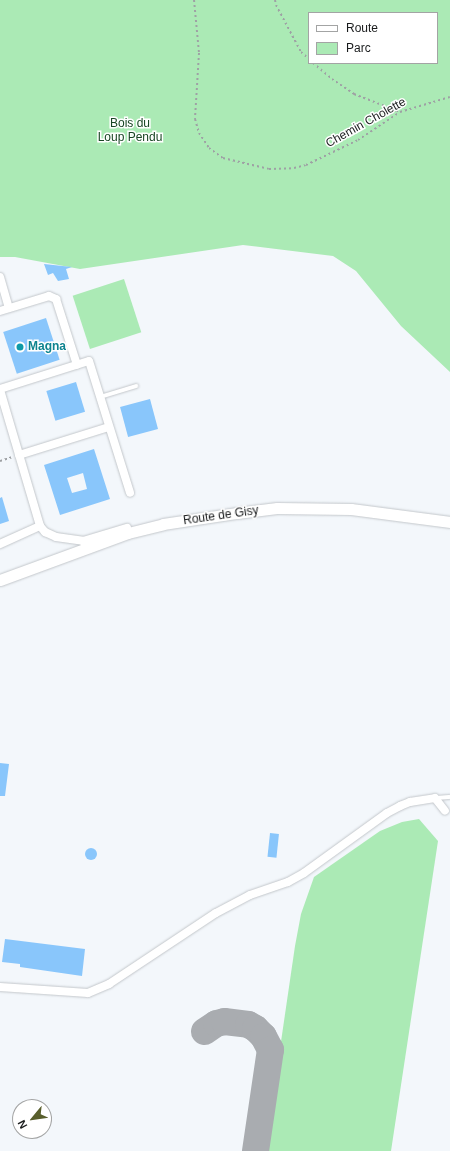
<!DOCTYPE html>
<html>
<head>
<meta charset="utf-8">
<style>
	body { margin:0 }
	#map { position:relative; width:450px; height:1151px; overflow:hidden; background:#f3f7fb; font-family:Helvetica,sans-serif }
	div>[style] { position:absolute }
	.green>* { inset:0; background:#abeab5; transform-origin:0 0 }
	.taxiway>* { height:27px; margin:-13.5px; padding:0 13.5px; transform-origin:13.5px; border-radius:13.5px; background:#a9acb0 }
	.building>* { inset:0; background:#89c6fb; transform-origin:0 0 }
	.round { border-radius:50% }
	.path>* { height:2px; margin-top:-1px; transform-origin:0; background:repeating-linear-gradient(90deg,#9ea1a4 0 2px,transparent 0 5px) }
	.roads { filter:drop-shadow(0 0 1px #c3c7cb) drop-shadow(0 0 1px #c3c7cb) }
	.lane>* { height:4px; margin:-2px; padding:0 2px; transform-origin:2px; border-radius:2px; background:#fff }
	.street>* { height:8px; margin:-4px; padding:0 4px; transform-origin:4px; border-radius:4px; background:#fff }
	.secondary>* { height:11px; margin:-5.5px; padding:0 5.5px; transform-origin:5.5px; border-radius:5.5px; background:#fff }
	.dots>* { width:11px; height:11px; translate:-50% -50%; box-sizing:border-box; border:2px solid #fff; border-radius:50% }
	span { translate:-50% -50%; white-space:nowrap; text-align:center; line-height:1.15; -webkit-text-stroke:3px #fff; paint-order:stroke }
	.street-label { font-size:12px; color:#191b1c }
	.park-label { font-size:12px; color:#184523 }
	.culture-label { font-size:12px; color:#0d838f; font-weight:700 }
	.left { translate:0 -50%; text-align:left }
	.legend { position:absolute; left:308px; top:12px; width:130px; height:52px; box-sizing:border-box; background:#fff; border:1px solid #a3a4a4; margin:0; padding:5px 7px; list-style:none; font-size:12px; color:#191b1c }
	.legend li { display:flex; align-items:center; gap:8px; height:20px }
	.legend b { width:20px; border:1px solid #a3a4a4 }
	.north { position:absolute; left:12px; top:1099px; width:40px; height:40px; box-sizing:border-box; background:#fff; border:1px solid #a3a4a4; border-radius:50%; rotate:241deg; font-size:11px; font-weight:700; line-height:16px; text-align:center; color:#191b1c }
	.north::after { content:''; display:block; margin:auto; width:14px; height:18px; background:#585e2c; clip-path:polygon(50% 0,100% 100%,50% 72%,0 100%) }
</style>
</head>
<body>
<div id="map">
	<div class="green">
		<i style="clip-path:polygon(evenodd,0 0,450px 0,450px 372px,401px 326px,356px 271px,333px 256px,243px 245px,80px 269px,15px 257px,0 257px,0 0,309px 13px,437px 13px,437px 63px,309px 63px,309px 13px)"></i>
		<i style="left:124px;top:279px;width:56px;height:54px;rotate:72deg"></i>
		<i style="clip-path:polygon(419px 819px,438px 841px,391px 1151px,265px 1151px,295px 946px,301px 914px,314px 877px,380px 831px,402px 822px)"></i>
	</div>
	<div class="taxiway">
		<i style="left:204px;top:1031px;width:14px;rotate:-34deg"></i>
		<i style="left:216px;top:1023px;width:8px;rotate:-14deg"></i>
		<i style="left:224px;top:1021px;width:24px;rotate:7deg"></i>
		<i style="left:248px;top:1024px;width:8px;rotate:30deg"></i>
		<i style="left:255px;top:1028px;width:11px;rotate:45deg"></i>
		<i style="left:263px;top:1036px;width:15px;rotate:62deg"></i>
		<i style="left:270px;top:1049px;width:103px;rotate:98.4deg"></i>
	</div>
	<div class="building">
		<i style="clip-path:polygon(44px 264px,72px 267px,66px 269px,69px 279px,58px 281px,53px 273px,48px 275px)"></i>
		<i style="left:46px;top:318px;width:44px;height:45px;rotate:72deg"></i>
		<i style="left:76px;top:382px;width:31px;height:31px;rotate:73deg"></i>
		<i style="left:150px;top:399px;width:31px;height:31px;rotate:75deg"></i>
		<i style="clip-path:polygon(evenodd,94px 449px,110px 499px,60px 515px,44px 465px,94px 449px,83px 473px,87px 489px,72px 493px,67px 478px,83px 473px)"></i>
		<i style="clip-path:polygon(2px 497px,9px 521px,0 524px,0 498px)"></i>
		<i style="clip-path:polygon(0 763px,9px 764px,5px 796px,0 796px)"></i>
		<i style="left:270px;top:833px;width:9px;height:24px;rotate:6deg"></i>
		<i class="round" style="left:85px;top:848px;width:12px;height:12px"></i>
		<i style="clip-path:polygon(5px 939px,85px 949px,82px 976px,20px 967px,20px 964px,2px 962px)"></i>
	</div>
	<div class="path">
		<i style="left:194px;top:0;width:53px;rotate:84.6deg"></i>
		<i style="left:199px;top:53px;width:66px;rotate:93.5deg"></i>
		<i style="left:195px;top:119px;width:15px;rotate:74deg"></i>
		<i style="left:199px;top:133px;width:18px;rotate:56deg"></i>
		<i style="left:209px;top:148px;width:17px;rotate:36deg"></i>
		<i style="left:223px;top:158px;width:47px;rotate:13.4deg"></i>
		<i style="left:269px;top:169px;width:25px;rotate:-2deg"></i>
		<i style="left:294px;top:168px;width:12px;rotate:-14deg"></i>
		<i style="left:306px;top:165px;width:58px;rotate:-25.7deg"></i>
		<i style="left:358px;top:140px;width:50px;rotate:-33.7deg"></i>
		<i style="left:400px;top:112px;width:52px;rotate:-16.7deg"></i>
		<i style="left:275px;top:0;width:5px;rotate:79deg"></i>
		<i style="left:276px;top:5px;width:53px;rotate:62deg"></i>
		<i style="left:301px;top:52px;width:11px;rotate:41deg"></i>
		<i style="left:313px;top:63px;width:25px;rotate:40deg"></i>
		<i style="left:332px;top:79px;width:27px;rotate:34deg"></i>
		<i style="left:354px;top:94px;width:49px;rotate:21.4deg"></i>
		<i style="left:0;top:461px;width:13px;rotate:-18deg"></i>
	</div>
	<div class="roads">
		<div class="lane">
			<i style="left:100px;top:397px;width:38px;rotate:-17deg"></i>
			<i style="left:435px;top:798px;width:15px;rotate:-4deg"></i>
		</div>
		<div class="street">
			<i style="left:0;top:277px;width:32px;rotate:74deg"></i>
			<i style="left:0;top:311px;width:51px;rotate:-17deg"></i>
			<i style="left:49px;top:296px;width:8px;rotate:23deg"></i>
			<i style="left:56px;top:299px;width:69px;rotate:72.3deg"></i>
			<i style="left:0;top:389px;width:93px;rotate:-17.5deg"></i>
			<i style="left:89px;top:361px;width:138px;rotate:72.7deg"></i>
			<i style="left:0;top:390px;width:142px;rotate:73.6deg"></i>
			<i style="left:40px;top:526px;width:8px;rotate:50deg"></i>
			<i style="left:45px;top:532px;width:12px;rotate:24deg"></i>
			<i style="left:56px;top:537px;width:27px;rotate:8deg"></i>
			<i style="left:83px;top:541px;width:46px;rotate:-16.5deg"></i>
			<i style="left:19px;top:455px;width:94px;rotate:-17.3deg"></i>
			<i style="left:0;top:544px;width:44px;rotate:-24.2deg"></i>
			<i style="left:0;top:987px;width:88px;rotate:3.9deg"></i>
			<i style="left:88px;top:993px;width:23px;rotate:-23deg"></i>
			<i style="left:109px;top:984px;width:128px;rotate:-33.6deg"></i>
			<i style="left:216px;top:913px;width:38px;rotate:-28deg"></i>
			<i style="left:250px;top:895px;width:40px;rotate:-18.9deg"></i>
			<i style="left:288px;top:882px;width:18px;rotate:-29deg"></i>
			<i style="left:304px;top:873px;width:102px;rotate:-35.9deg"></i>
			<i style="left:387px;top:813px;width:15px;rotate:-28deg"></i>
			<i style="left:400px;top:806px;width:11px;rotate:-22deg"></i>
			<i style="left:410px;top:802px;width:25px;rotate:-9deg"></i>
			<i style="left:435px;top:798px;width:16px;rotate:52deg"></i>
		</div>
		<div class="secondary">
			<i style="left:0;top:580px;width:136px;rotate:-20.2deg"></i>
			<i style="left:128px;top:533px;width:36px;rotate:-14deg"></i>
			<i style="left:163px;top:524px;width:75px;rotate:-8.5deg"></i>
			<i style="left:237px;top:513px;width:40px;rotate:-7.1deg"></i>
			<i style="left:277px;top:508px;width:74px;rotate:0.8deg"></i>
			<i style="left:351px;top:509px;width:100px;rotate:7.5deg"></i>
		</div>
	</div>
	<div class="dots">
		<i style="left:20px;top:347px;background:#0f9aa8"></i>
	</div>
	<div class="street-label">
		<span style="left:366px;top:123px;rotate:-29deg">Chemin Cholette</span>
		<span style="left:221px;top:516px;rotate:-8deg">Route de Gisy</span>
	</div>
	<div class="park-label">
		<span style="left:130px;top:131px">Bois du<br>Loup Pendu</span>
	</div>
	<div class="culture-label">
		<span class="left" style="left:28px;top:347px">Magna</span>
	</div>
	<ul class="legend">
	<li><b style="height:5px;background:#fff"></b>Route</li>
	<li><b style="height:11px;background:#abeab5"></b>Parc</li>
	</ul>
	<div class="north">N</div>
</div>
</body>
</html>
